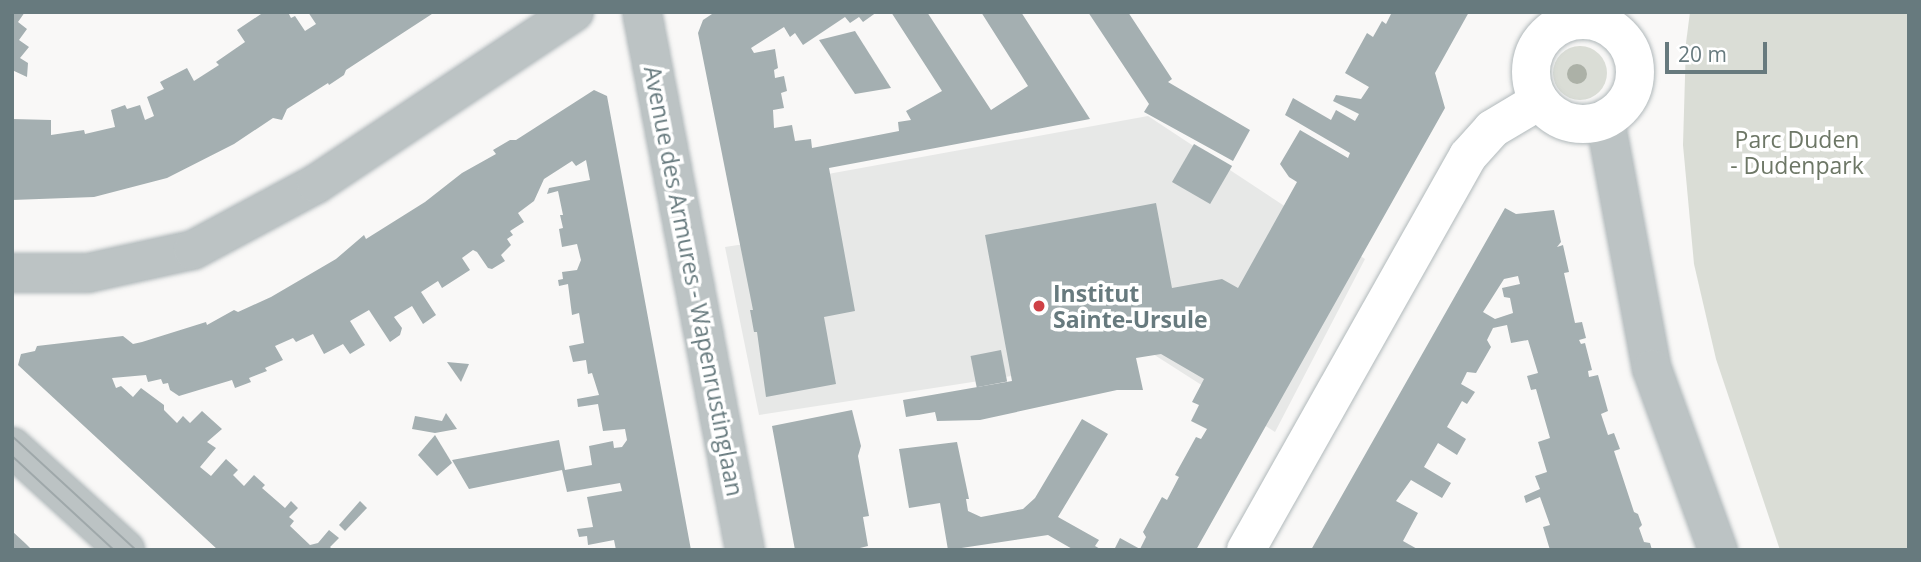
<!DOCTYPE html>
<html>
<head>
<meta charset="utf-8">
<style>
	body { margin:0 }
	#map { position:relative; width:1921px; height:562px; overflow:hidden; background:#f9f8f7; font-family:"Open Sans",sans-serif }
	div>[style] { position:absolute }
	.built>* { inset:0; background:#e7e8e7 }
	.green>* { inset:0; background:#daddd6 }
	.round { border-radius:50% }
	.building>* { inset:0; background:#a4afb1; transform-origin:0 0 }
	.roads { filter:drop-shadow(0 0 2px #b1b9bb) drop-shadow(0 0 2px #b1b9bb) }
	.street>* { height:38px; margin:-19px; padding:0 19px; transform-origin:19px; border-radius:19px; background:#bcc3c4 }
	.secondary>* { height:38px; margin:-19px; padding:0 19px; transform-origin:19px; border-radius:19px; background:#fff }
	.secondary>.ring { margin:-19px; padding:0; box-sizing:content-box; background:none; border:38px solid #fff; border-radius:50% }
	.tram>* { height:2px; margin:-1px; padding:0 1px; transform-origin:1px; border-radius:1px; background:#9fa8aa }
	.trees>* { width:20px; height:20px; margin:-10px; border-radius:50%; background:#acb1a7 }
	.dots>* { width:19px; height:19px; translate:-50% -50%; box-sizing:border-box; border:4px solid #fff; border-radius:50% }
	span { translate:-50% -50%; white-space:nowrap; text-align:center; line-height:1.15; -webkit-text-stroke:7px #fff; paint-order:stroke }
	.park-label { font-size:23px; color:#6d7766 }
	.street-label { font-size:23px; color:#677a7e }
	.poi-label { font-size:23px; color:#677a7e; font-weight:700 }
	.left { translate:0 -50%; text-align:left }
	.frame { position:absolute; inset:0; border:14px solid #677a7e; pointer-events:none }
	.scale { position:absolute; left:1665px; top:42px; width:102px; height:32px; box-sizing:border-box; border:4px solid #677a7e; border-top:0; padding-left:9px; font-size:21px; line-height:24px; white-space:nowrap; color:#677a7e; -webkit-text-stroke:5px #fff; paint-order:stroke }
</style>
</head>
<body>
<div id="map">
	<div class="built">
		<i style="clip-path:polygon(1148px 116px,1365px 259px,1275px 432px,1153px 354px,759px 415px,725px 247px,828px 231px,817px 176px)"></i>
	</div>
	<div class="green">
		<i style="clip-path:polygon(1690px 12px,1909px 12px,1909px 550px,1780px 550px,1716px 359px,1694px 264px,1683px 145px,1686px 43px)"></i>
		<i class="round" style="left:1553px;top:46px;width:54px;height:54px"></i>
	</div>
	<div class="building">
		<i style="clip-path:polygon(12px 12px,25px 12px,18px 22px,27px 29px,19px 40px,29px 47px,20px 58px,28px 63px,27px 77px,12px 70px)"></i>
		<i style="clip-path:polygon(264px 12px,288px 12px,291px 18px,295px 16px,305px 31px,316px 24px,308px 12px,435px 12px,346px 70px,344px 75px,329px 85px,328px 83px,287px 109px,282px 120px,273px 118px,234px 144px,167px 178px,94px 197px,12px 200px,12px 119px,51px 120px,51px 135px,84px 130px,85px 134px,115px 127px,111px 110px,125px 105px,127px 109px,140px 105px,145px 120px,154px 116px,147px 97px,164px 89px,160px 82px,187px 68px,194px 81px,219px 65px,216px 62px,245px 42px,237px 30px)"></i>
		<i style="clip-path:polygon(715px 12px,877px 12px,863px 22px,859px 17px,850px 23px,845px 17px,803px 45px,795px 33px,790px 37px,784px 27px,751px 48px,754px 53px,775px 49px,778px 68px,774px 70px,775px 78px,784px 76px,787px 91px,781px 93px,784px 108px,773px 110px,774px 128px,792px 125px,795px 141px,811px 139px,812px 148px,899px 131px,898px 122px,911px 120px,906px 111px,942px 91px,891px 12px,927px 12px,991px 110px,1028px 86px,981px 12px,1021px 12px,1090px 119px,829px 168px,855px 311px,824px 317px,836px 384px,766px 397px,757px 332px,754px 332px,750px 310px,753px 310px,698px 33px,703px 20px)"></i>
		<i style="clip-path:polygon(1088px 12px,1128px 12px,1172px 79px,1168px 82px,1250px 130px,1233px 161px,1144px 112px,1149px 104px)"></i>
		<i style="clip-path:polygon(1392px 12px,1469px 12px,1435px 73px,1445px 108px,1196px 550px,1114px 550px,1120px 538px,1140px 549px,1146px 537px,1143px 532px,1162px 497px,1167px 500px,1179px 477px,1175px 475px,1196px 437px,1201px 439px,1207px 429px,1191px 421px,1199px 405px,1192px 402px,1204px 379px,1161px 354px,1136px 358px,1143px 390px,1117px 390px,980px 420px,937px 421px,935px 412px,906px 417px,903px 400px,1012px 381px,985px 235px,1156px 203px,1172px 288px,1222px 279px,1238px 288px,1297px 182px,1289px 177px,1280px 164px,1300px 130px,1348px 158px,1350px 153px,1285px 115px,1293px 98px,1331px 120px,1336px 110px,1355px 121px,1359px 114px,1333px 101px,1336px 95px,1361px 99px,1369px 87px,1345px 73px,1367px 33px,1373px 37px,1382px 21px,1386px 24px)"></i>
		<i style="clip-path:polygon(855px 31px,891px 88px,855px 94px,819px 40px)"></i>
		<i style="clip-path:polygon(594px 90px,607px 96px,691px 550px,616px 550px,614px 540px,588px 545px,587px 536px,579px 537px,577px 529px,593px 527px,587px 497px,622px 491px,620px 483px,567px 492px,562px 470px,469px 489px,452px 460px,559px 440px,565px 470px,592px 465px,589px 446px,613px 441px,614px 448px,622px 447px,627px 440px,625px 429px,603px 431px,598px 404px,578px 407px,577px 399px,599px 395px,592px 373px,588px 374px,586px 360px,573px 362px,569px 346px,584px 343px,579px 313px,572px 315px,568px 284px,559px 286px,558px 280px,563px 279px,562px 272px,577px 270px,581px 260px,577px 244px,562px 247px,559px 229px,563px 228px,560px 215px,563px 215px,558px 191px,547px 194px,549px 188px,590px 180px,586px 160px,576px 166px,572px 161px,544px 179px,534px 201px,518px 213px,524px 222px,510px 231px,513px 235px,507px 239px,511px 245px,501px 255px,505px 261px,492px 269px,488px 268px,477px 252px,473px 250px,462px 258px,470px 270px,442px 288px,438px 281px,421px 292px,436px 315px,423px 324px,412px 306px,394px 317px,402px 328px,400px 335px,390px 342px,369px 310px,350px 321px,365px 345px,350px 354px,343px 344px,324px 354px,313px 334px,296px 342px,293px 338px,275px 346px,283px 360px,265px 368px,267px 371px,249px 378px,251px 382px,235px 388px,232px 380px,179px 396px,170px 390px,168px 383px,163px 384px,161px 379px,148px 382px,146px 375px,112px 378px,116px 388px,121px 386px,133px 397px,141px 388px,164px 405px,164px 410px,177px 423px,183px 416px,190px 423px,202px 411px,222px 429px,207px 442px,216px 448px,200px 467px,211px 476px,226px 459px,238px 470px,233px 475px,244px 486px,254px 475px,265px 485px,262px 488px,285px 508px,291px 501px,298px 508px,289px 517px,294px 521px,290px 526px,310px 545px,318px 543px,329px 530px,339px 538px,330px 547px,333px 550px,218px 550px,18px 365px,21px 354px,35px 351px,37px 346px,123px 336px,133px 344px,142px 342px,206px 322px,207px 325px,234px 310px,238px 312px,271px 297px,336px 259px,364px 235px,366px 239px,425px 202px,462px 173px,496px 154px,493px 150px,510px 140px,516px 140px)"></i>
		<i style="left:1194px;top:144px;width:44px;height:44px;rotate:30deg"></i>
		<i style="clip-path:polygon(evenodd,1505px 208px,1516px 214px,1554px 210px,1561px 242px,1557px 247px,1563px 245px,1569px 272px,1564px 273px,1575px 323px,1582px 322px,1586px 338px,1579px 340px,1581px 344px,1585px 343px,1592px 370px,1588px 371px,1589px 377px,1598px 375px,1608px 411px,1601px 414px,1608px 435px,1614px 433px,1620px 449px,1614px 451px,1634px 512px,1638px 514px,1642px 525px,1639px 528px,1644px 542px,1650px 543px,1652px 550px,1550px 550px,1543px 527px,1550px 525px,1540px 497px,1526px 503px,1524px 496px,1540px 489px,1535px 476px,1547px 472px,1538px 442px,1550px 438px,1536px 389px,1531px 390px,1527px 376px,1538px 373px,1528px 340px,1511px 343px,1507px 325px,1493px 328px,1487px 340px,1491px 347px,1476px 373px,1467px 372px,1461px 384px,1475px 392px,1467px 404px,1462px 401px,1447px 427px,1466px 439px,1457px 455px,1438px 443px,1424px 467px,1451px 483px,1442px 498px,1411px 480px,1396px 501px,1418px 513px,1403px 541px,1419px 550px,1311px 550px,1505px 208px,1518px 276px,1520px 284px,1502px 288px,1504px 297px,1510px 298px,1513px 313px,1495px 319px,1483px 312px,1504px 279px,1518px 276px)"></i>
		<i style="left:1001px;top:350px;width:32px;height:31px;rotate:79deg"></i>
		<i style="clip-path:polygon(447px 362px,469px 364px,461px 382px)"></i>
		<i style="clip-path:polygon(852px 410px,861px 446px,858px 456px,869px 516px,863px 517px,868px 546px,852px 550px,795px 550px,772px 426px)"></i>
		<i style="clip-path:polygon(446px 413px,457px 429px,435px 433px,412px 429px,415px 416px,442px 421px)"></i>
		<i style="clip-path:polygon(1082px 419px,1108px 434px,1058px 517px,1099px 540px,1095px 546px,1102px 550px,1074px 550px,1048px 535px,948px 550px,940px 503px,909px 508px,899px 449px,957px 442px,969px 499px,966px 499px,968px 511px,981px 517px,1023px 509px,1035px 498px)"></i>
		<i style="clip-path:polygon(435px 435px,452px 463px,437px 476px,418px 455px)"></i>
		<i style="clip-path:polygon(360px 501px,367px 508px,345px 531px,339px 525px)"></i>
		<i style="clip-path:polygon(12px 531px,26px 544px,32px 550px,12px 550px)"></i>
	</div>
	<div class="roads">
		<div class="street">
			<i style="left:642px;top:12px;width:548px;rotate:79.16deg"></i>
			<i style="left:1605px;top:119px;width:254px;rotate:79.4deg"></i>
			<i style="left:1652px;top:369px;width:193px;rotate:70deg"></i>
			<i style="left:12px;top:273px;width:76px"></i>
			<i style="left:88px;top:273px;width:107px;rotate:-12.4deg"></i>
			<i style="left:193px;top:250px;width:140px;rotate:-28.2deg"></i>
			<i style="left:316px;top:184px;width:310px;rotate:-33.7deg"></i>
			<i style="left:12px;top:447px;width:153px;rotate:42.3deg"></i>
		</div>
		<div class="secondary">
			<i class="ring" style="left:1531px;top:20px;width:66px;height:66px"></i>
			<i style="left:1246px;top:550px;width:452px;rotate:-60.6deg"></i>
			<i style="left:1468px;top:156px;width:36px;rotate:-48deg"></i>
			<i style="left:1492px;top:129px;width:55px;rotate:-30.8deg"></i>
		</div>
	</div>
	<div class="tram">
		<i style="left:12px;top:436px;width:168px;rotate:42.6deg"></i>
		<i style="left:12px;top:456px;width:139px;rotate:42.7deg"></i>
	</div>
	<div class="trees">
		<i style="left:1577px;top:74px"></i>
	</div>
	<div class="dots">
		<i style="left:1039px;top:306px;background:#cf4146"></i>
	</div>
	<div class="park-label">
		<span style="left:1797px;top:152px">Parc Duden<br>- Dudenpark</span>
	</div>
	<div class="street-label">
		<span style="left:694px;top:281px;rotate:79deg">Avenue des Armures - Wapenrustinglaan</span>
	</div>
	<div class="poi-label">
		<span class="left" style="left:1053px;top:306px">Institut<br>Sainte-Ursule</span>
	</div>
	<div class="frame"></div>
	<div class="scale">20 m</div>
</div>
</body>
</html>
